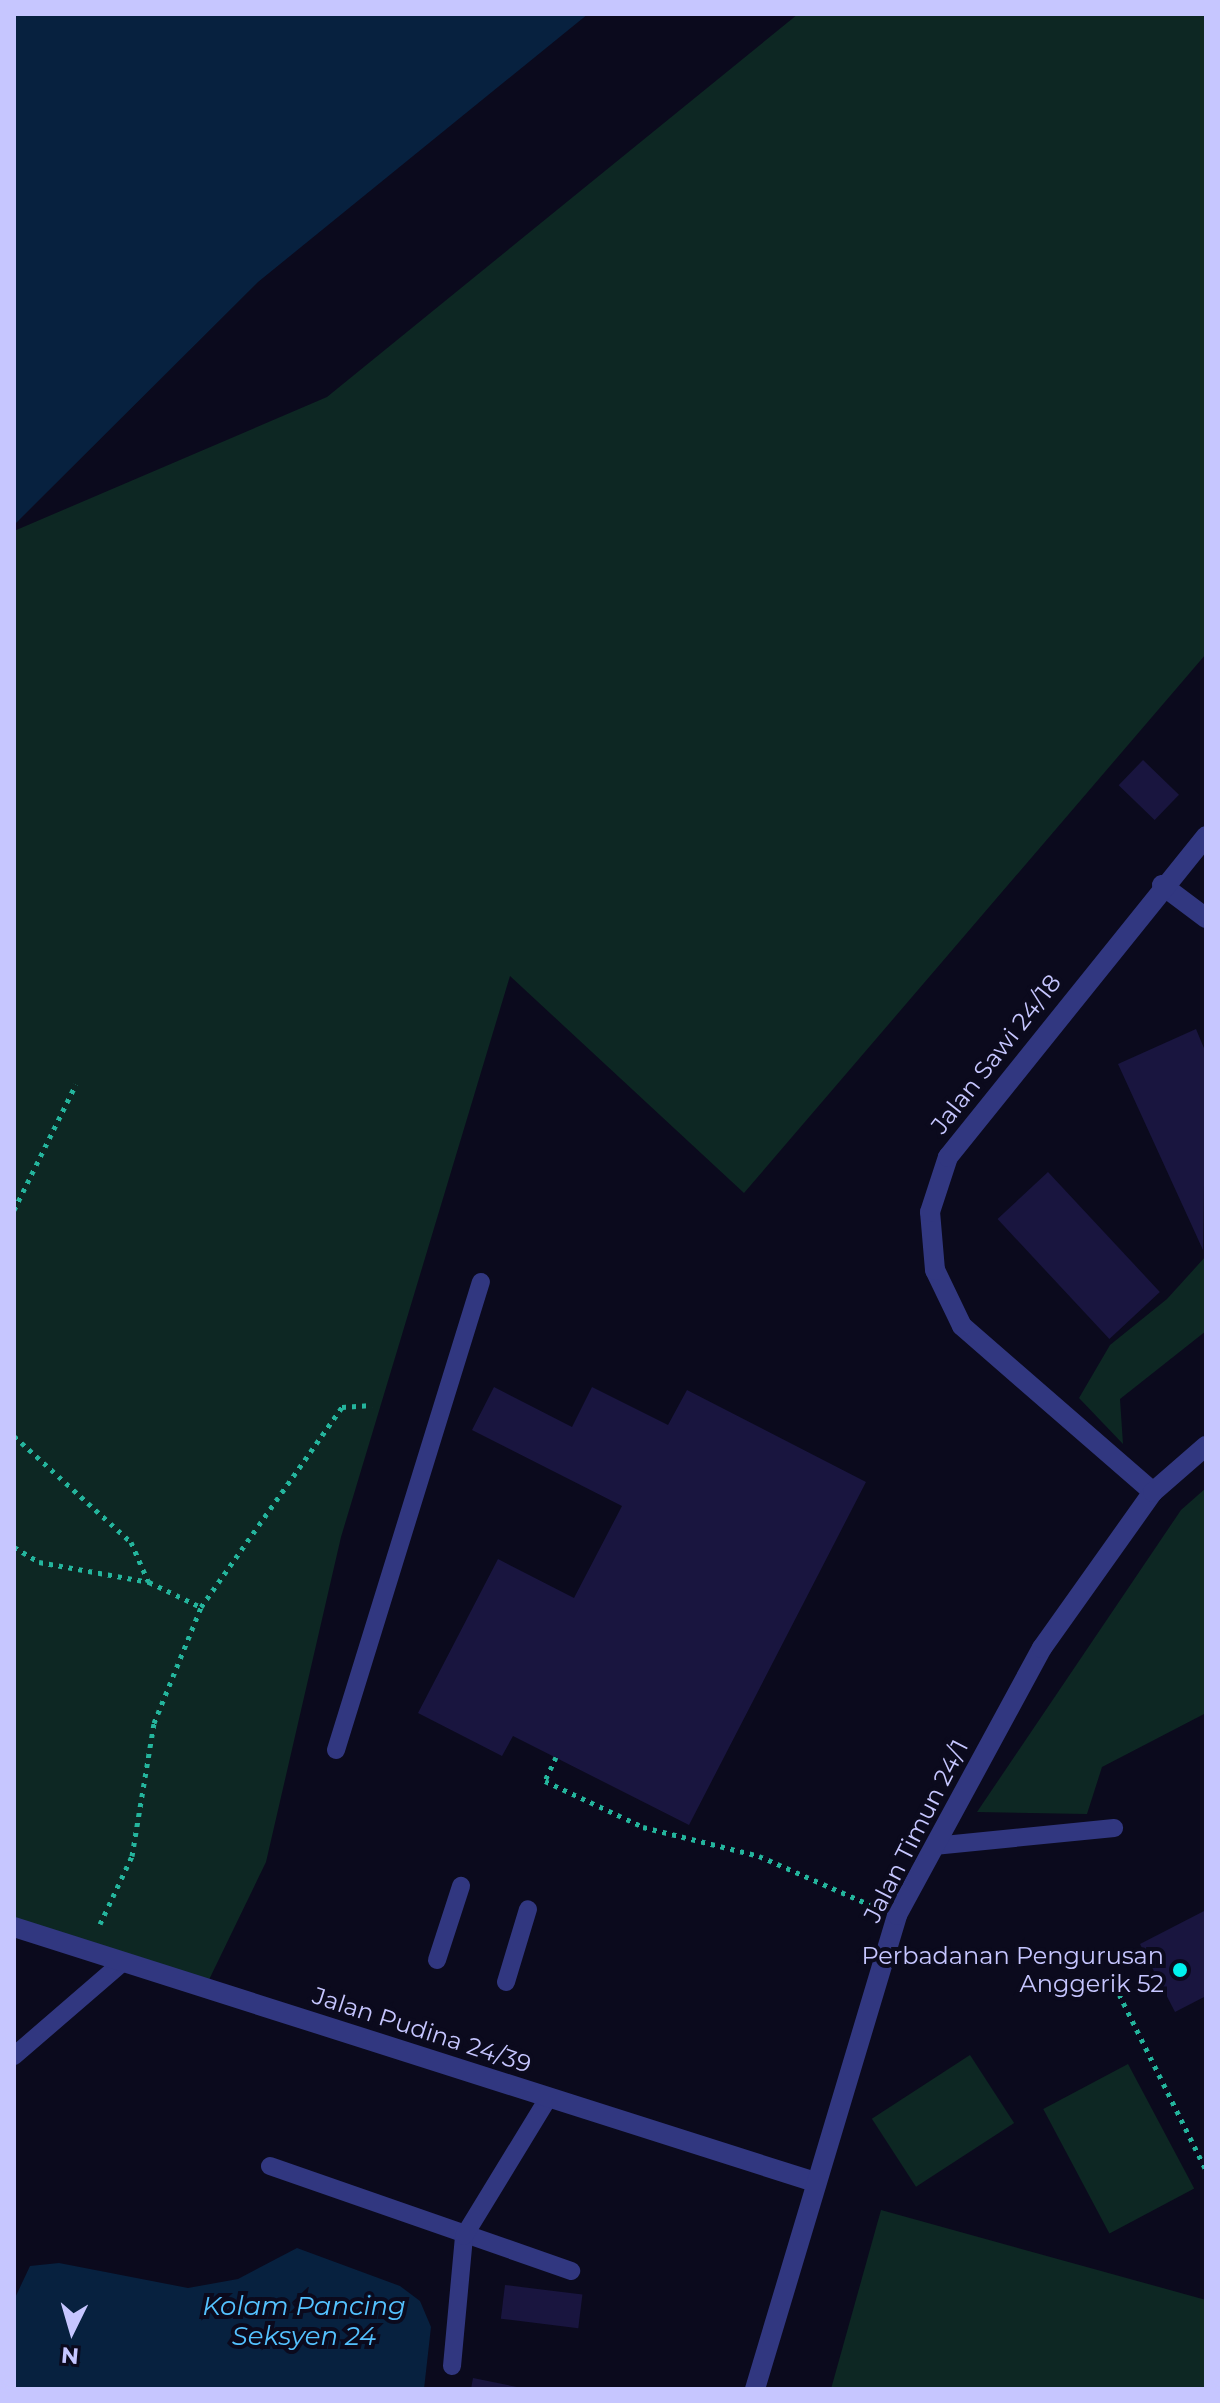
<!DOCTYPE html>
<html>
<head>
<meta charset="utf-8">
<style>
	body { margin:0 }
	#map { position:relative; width:1220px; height:2403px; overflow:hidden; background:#0b0a1d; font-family:Montserrat,sans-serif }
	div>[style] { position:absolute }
	.green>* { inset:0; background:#0d2723; transform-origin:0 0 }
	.water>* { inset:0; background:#07213f }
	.building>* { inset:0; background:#19153f; transform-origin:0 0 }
	.path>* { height:5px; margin-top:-2.5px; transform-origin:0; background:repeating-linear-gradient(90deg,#24b59d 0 4px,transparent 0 10px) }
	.service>* { height:18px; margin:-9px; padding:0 9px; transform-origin:9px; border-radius:9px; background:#313780 }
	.minor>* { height:20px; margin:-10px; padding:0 10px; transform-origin:10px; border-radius:10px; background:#313780 }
	.tertiary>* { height:20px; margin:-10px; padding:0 10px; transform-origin:10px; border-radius:10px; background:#313780 }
	.dots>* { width:22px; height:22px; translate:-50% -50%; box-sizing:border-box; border:4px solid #0b0a1d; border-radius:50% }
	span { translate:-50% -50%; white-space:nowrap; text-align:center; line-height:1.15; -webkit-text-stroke:8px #0b0a1d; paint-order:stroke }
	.street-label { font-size:24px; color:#c6c6ff }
	.poi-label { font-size:24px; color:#c6c6ff }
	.right { translate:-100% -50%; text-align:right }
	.water-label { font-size:26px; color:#54c2ff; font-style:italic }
	.frame { position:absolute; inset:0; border:16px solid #c6c6ff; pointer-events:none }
	.north { position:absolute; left:32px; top:2291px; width:80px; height:80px; -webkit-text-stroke:6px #0b0a1d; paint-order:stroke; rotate:185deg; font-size:22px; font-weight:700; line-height:32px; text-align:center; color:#c6c6ff }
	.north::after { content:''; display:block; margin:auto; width:28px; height:36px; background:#c6c6ff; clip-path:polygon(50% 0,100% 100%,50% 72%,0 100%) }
</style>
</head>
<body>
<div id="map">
	<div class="green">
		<i style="clip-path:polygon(798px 14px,1206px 14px,1206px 654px,744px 1193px,510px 976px,341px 1537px,266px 1862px,205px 1988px,14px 1928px,14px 531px,327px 397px)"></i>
		<i style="clip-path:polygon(1206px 1256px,1206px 1331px,1120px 1399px,1123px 1444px,1079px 1398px,1110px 1345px,1167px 1299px)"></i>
		<i style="clip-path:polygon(1206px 1488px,1206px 1713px,1102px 1767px,1087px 1814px,977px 1812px,1181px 1510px)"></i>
		<i style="left:970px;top:2055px;width:81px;height:117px;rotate:57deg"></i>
		<i style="left:1128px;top:2064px;width:141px;height:96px;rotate:62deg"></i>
		<i style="clip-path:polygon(881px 2210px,1206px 2300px,1206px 2389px,831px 2389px)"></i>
	</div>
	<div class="water">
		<i style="clip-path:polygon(14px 14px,588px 14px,258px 282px,14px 525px)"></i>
		<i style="clip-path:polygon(297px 2248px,400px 2286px,420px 2301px,431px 2327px,424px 2389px,14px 2389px,14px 2300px,30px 2266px,59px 2263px,188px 2288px,238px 2279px)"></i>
	</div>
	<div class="building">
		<i style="left:1143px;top:760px;width:50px;height:35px;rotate:44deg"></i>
		<i style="clip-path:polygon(1196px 1029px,1206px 1053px,1203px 1250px,1118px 1064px)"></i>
		<i style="left:1048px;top:1172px;width:164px;height:69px;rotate:47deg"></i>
		<i style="clip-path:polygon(494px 1387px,572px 1427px,592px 1387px,668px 1425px,687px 1390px,866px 1482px,689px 1825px,513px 1736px,502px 1756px,418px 1713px,498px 1559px,574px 1598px,622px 1506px,472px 1430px)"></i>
		<i style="clip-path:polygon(1206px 1910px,1206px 1996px,1175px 2012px,1140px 1944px)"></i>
		<i style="left:505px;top:2285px;width:78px;height:34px;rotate:7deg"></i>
		<i style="clip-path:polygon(473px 2378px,522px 2388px,522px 2389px,471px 2389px)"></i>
	</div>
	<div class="path">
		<i style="left:14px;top:1210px;width:140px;rotate:-63.8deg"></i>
		<i style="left:14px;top:1436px;width:158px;rotate:42.2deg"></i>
		<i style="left:131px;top:1542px;width:43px;rotate:66.4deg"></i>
		<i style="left:14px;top:1547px;width:29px;rotate:31deg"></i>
		<i style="left:39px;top:1562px;width:112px;rotate:10.3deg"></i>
		<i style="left:149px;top:1582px;width:58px;rotate:25.7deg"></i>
		<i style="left:201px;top:1607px;width:245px;rotate:-54.8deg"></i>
		<i style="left:342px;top:1407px;width:30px;rotate:-4deg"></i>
		<i style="left:556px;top:1757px;width:26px;rotate:115deg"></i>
		<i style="left:545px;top:1781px;width:108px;rotate:25.1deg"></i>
		<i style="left:643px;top:1827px;width:120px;rotate:14deg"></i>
		<i style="left:759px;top:1856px;width:124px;rotate:23.7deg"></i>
		<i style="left:100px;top:1924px;width:75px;rotate:-64.8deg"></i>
		<i style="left:132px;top:1856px;width:135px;rotate:-80.6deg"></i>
		<i style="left:154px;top:1723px;width:125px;rotate:-67.9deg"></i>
		<i style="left:1119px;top:1994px;width:196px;rotate:63.7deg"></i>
	</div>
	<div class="service">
		<i style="left:336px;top:1750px;width:490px;rotate:-72.8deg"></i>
		<i style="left:934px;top:1846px;width:181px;rotate:-5.7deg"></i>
		<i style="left:437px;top:1960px;width:78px;rotate:-72deg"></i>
		<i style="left:506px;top:1982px;width:76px;rotate:-73.2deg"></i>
		<i style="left:14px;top:2056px;width:144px;rotate:-40.8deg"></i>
		<i style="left:270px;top:2166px;width:319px;rotate:19.2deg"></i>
		<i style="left:452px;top:2366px;width:131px;rotate:-84.7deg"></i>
		<i style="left:464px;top:2236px;width:163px;rotate:-58.6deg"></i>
	</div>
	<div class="minor">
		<i style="left:1162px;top:885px;width:55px;rotate:36.9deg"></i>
		<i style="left:1153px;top:1492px;width:253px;rotate:-139deg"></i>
		<i style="left:962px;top:1326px;width:62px;rotate:-115.7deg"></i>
		<i style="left:935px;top:1270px;width:58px;rotate:-94.9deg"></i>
		<i style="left:930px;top:1212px;width:58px;rotate:-71.9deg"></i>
		<i style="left:948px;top:1157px;width:412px;rotate:-51.2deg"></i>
		<i style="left:14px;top:1927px;width:841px;rotate:17.66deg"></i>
	</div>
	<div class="tertiary">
		<i style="left:755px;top:2389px;width:495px;rotate:-73.3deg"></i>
		<i style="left:897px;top:1915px;width:304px;rotate:-61.5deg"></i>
		<i style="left:1042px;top:1648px;width:191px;rotate:-54.6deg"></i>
		<i style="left:1153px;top:1492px;width:70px;rotate:-41deg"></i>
	</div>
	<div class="dots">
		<i style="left:1180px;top:1970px;background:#00f1ef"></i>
	</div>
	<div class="street-label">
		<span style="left:996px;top:1054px;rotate:-52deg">Jalan Sawi 24/18</span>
		<span style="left:916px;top:1831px;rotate:-63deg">Jalan Timun 24/1</span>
		<span style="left:422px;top:2030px;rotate:18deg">Jalan Pudina 24/39</span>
	</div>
	<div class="poi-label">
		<span class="right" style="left:1164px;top:1970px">Perbadanan Pengurusan<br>Anggerik 52</span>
	</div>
	<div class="water-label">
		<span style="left:304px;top:2322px">Kolam Pancing<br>Seksyen 24</span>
	</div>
	<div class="frame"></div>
	<div class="north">N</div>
</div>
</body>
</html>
